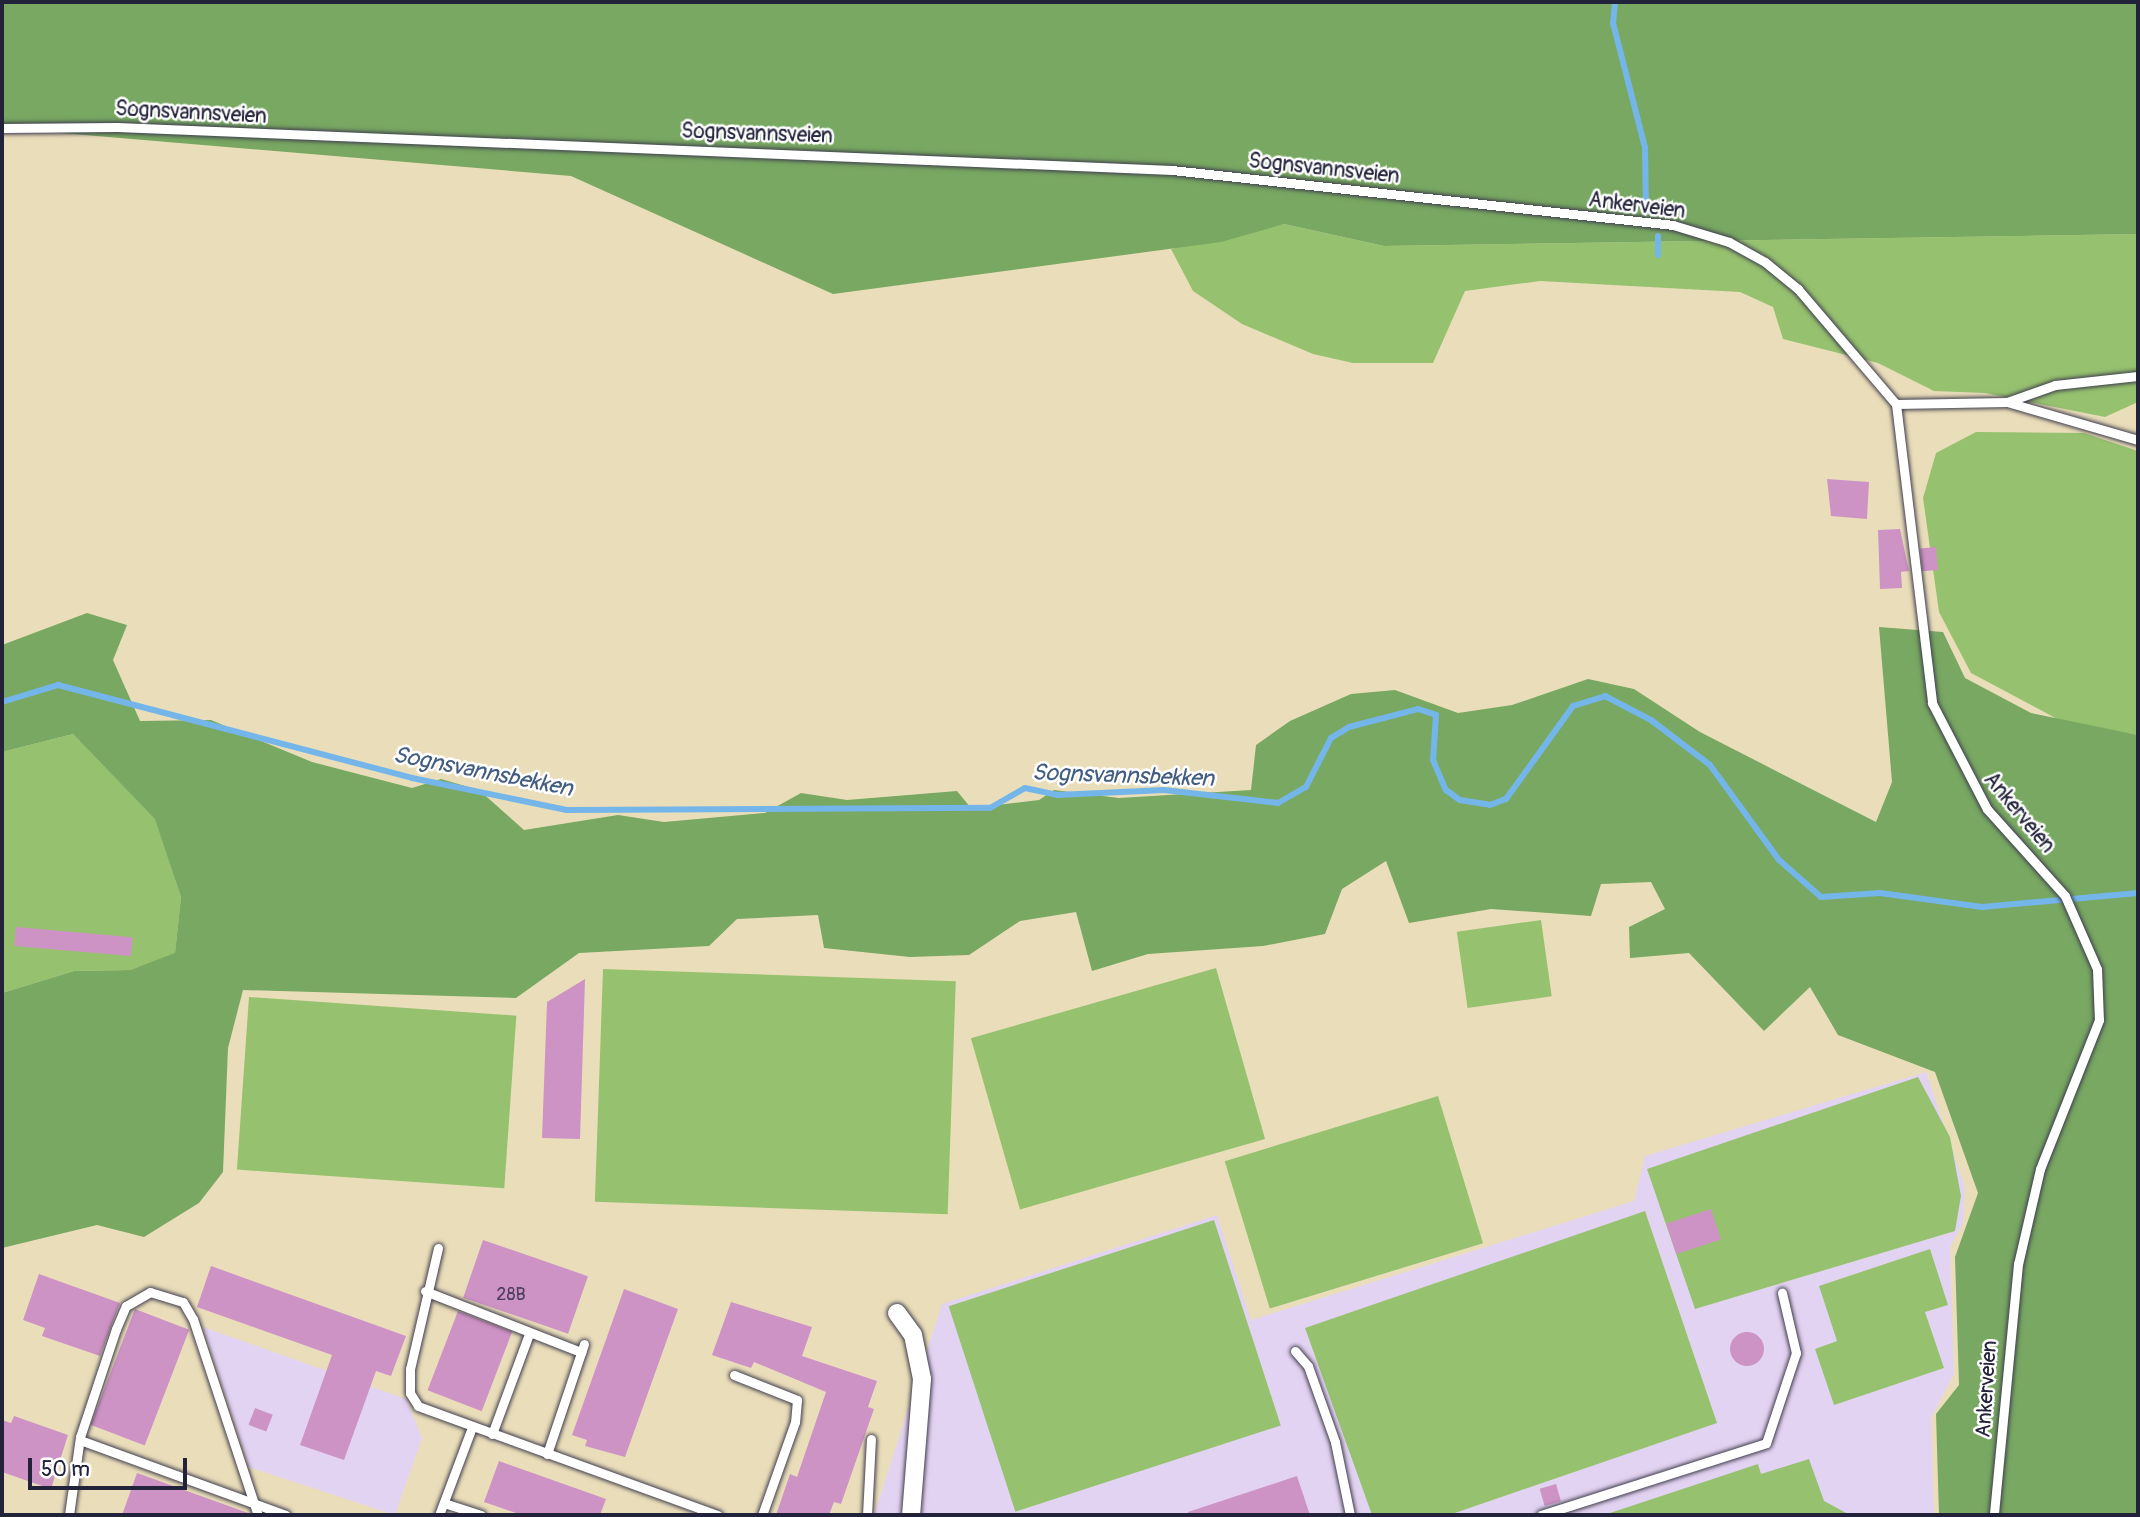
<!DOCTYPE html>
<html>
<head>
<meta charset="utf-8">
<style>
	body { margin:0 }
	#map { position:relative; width:2140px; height:1517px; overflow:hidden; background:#eadeba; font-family:Pangolin,sans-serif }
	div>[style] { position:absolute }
	.built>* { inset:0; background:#e3d3f2 }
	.green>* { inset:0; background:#96c26f; transform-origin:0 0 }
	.forest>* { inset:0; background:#78a862 }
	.stream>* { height:6px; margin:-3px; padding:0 3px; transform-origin:3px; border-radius:3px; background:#75b6ea }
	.building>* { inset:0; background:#ce93c5; transform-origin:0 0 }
	.round { border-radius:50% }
	.roads { filter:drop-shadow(0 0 2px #403e4e) drop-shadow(0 0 2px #403e4e) }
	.service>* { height:9px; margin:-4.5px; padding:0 4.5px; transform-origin:4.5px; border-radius:4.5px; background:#fff }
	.minor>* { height:18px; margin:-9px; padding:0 9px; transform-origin:9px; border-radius:9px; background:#fff }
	span { translate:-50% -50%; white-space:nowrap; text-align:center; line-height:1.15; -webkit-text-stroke:5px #fff; paint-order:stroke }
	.number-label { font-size:18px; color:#4d3e5e }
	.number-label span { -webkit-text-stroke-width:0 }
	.street-label { font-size:21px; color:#22223b }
	.water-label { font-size:23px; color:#435d81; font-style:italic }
	.frame { position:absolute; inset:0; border:4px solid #22223b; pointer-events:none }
	.scale { position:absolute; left:28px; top:1458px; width:159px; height:32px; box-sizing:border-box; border:4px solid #22223b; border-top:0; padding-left:9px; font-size:21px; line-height:24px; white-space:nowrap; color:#22223b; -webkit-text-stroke:5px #fff; paint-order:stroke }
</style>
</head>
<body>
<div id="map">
	<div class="built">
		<i style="clip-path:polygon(1926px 1072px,1965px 1187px,1963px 1224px,1950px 1247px,1954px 1374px,1931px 1418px,1934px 1515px,874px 1515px,942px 1304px,1217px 1215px,1251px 1320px,1634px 1201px,1645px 1156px)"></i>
		<i style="clip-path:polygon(203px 1327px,406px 1399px,422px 1438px,395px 1515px,249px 1467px)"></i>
	</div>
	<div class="green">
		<i style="clip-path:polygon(1284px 224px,1384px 246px,2138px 234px,2138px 402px,2105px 417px,1985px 393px,1934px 391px,1878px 363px,1783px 339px,1773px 307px,1740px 292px,1540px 281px,1465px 291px,1433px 363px,1353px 363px,1313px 354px,1242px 324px,1193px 291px,1171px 249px)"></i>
		<i style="clip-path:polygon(1976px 432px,2084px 433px,2138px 451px,2138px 735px,2061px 721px,1971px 673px,1939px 612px,1923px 498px,1936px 453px)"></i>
		<i style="clip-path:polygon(73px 734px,156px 819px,181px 897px,175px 954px,130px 970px,74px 971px,2px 993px,2px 752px)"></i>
		<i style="left:1541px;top:920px;width:77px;height:85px;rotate:82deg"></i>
		<i style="left:1216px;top:968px;width:178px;height:255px;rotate:74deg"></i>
		<i style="left:603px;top:969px;width:353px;height:233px;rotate:2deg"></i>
		<i style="left:249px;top:997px;width:268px;height:173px;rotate:4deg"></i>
		<i style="clip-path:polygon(1918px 1077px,1950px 1137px,1961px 1196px,1955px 1231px,1695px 1309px,1647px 1169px)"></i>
		<i style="left:1438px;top:1096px;width:154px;height:223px;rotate:73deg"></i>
		<i style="clip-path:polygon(1645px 1211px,1717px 1423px,1449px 1515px,1372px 1515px,1305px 1328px)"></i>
		<i style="left:1214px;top:1220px;width:216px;height:279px;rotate:72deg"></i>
		<i style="clip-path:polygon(1930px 1249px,1948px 1305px,1925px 1312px,1944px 1368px,1834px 1405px,1815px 1349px,1837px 1341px,1819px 1286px)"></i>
		<i style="clip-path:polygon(1809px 1459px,1824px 1501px,1850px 1515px,1604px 1515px,1758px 1464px,1761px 1474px)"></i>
	</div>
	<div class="forest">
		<i style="clip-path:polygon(2px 2px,2138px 2px,2138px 234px,1384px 246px,1284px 224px,1221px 242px,833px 294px,571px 176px,2px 128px)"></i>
		<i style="clip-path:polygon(87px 613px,127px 625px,113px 660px,140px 721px,211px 720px,312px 762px,412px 788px,441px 779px,479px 790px,524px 830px,618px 815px,664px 822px,765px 813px,801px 793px,847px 800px,957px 791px,971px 808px,1039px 800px,1054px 790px,1119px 798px,1251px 790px,1256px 745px,1290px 721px,1351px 694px,1395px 690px,1458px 713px,1512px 705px,1588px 679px,1634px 689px,1700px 732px,1876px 822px,1892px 782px,1879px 627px,1943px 632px,1965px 678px,2031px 713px,2138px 735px,2138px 1515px,1939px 1515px,1936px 1414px,1959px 1385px,1955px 1257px,1978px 1193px,1935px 1072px,1838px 1035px,1810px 987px,1764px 1031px,1689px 953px,1630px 958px,1629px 927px,1665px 909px,1651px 882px,1601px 884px,1591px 916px,1491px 909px,1409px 923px,1386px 861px,1342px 889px,1325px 934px,1263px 946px,1148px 954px,1092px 971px,1076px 912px,1020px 921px,969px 955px,910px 957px,824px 948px,818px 915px,737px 919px,709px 946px,579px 953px,516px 998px,243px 990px,228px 1048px,223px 1172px,199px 1203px,144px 1237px,97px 1225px,2px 1248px,2px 993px,74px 971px,130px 970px,175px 953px,181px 897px,155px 819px,73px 734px,2px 752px,2px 645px)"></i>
	</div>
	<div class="stream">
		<i style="left:1615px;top:2px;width:21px;rotate:95deg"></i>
		<i style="left:1613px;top:23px;width:129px;rotate:75.6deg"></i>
		<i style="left:1645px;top:148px;width:64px;rotate:89.1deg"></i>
		<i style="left:1658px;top:236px;width:19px;rotate:90deg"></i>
		<i style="left:2px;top:702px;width:59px;rotate:-16.9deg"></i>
		<i style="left:58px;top:685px;width:366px;rotate:14.7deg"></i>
		<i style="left:412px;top:778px;width:158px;rotate:11.7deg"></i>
		<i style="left:567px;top:810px;width:423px;rotate:-0.3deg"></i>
		<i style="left:990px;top:808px;width:40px;rotate:-29.7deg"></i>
		<i style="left:1025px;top:788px;width:33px;rotate:12deg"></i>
		<i style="left:1057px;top:795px;width:107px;rotate:-2.7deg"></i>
		<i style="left:1164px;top:790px;width:115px;rotate:6.5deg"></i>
		<i style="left:1278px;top:803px;width:32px;rotate:-30deg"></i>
		<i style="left:1306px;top:787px;width:55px;rotate:-63deg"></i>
		<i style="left:1331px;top:738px;width:21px;rotate:-31deg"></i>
		<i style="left:1349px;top:727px;width:71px;rotate:-14.6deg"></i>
		<i style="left:1418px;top:709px;width:19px;rotate:18deg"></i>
		<i style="left:1436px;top:715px;width:45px;rotate:93.8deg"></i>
		<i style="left:1433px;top:760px;width:33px;rotate:67deg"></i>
		<i style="left:1446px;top:790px;width:17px;rotate:36deg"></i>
		<i style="left:1460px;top:800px;width:30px;rotate:9deg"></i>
		<i style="left:1490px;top:805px;width:17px;rotate:-21deg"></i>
		<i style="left:1506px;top:799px;width:115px;rotate:-54.2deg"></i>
		<i style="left:1573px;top:706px;width:34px;rotate:-17deg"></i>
		<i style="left:1605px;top:696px;width:52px;rotate:27.6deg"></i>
		<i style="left:1651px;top:720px;width:74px;rotate:37.3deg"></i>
		<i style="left:1710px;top:765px;width:117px;rotate:54deg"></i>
		<i style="left:1779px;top:860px;width:56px;rotate:41.4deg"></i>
		<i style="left:1821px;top:897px;width:59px;rotate:-3.9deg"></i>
		<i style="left:1880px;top:893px;width:103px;rotate:7.8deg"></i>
		<i style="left:1982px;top:907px;width:157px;rotate:-5.1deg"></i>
	</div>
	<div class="building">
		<i style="clip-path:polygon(1827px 479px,1869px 482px,1867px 519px,1831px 516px)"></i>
		<i style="clip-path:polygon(1900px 529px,1909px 571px,1901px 572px,1902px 588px,1880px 589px,1878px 530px)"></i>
		<i style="left:1936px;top:547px;width:23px;height:16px;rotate:85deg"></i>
		<i style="left:16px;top:927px;width:117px;height:19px;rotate:5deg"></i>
		<i style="clip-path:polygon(585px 979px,580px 1139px,542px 1138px,547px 1002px)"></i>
		<i style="left:1711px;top:1209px;width:32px;height:47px;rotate:72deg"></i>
		<i style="left:483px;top:1240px;width:111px;height:61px;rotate:19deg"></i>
		<i style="clip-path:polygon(211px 1266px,406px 1336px,391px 1376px,376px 1371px,344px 1460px,300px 1445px,332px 1355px,197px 1307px)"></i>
		<i style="clip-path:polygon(39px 1274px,120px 1303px,100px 1356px,42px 1336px,45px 1328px,23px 1320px)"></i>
		<i style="clip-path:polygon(624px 1289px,678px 1309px,625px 1457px,585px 1446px,587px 1440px,572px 1435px)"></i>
		<i style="clip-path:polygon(731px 1302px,812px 1327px,802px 1356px,877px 1381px,868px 1407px,874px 1409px,841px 1504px,834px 1502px,829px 1515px,776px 1515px,790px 1474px,797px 1477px,826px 1392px,754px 1362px,751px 1368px,712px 1355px)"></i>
		<i style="left:135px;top:1309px;width:58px;height:124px;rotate:21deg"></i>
		<i style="left:458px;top:1311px;width:58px;height:85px;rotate:21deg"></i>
		<i class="round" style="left:1730px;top:1332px;width:34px;height:34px"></i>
		<i style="left:255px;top:1408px;width:19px;height:18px;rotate:21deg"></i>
		<i style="clip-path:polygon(14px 1416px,68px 1435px,51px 1489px,2px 1472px,2px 1420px,11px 1423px)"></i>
		<i style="clip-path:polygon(499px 1461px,606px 1499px,600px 1515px,522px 1515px,484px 1502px)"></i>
		<i style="clip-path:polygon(137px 1473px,248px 1513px,247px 1515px,122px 1515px)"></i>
		<i style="clip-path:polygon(1297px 1476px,1310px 1515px,1188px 1515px,1188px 1512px)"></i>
		<i style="left:1556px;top:1484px;width:18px;height:17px;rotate:74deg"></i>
	</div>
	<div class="roads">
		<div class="service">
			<i style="left:2px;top:128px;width:115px;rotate:-0.5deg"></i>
			<i style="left:117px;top:127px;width:1056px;rotate:2.33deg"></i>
			<i style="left:1172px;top:170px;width:504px;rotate:6.26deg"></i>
			<i style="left:1673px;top:225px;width:59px;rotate:16.9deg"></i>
			<i style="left:1729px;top:242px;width:41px;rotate:29.1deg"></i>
			<i style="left:1765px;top:262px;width:43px;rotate:39.3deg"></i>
			<i style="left:1798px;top:289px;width:151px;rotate:49.6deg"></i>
			<i style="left:1896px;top:404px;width:301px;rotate:83.1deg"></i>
			<i style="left:1932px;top:703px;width:119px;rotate:62.6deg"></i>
			<i style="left:1987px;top:809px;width:117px;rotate:48.1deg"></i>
			<i style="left:2065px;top:896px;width:80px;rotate:66.3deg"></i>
			<i style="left:2097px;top:969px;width:51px;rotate:87.8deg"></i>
			<i style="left:2099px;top:1020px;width:160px;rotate:111.6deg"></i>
			<i style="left:2040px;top:1169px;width:98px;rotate:103deg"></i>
			<i style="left:2018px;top:1264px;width:252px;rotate:95.5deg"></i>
			<i style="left:2007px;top:402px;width:51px;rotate:-19.5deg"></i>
			<i style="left:2055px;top:385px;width:83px;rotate:-6.2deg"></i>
			<i style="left:1896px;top:404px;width:111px;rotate:-1deg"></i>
			<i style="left:2007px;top:402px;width:136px;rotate:16.2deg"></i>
			<i style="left:438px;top:1248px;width:124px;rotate:103deg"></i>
			<i style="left:410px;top:1369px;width:24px;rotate:90deg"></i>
			<i style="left:410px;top:1393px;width:15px;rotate:58deg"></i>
			<i style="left:418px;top:1406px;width:319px;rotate:20deg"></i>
			<i style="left:425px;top:1291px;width:168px;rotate:21.4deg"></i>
			<i style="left:1295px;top:1351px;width:20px;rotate:49deg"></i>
			<i style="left:1308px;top:1366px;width:81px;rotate:70.4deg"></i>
			<i style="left:1335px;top:1442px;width:75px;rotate:78.4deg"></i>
			<i style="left:734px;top:1375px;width:68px;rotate:21.6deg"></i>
			<i style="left:797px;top:1400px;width:22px;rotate:95deg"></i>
			<i style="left:795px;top:1422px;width:99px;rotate:109.5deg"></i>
			<i style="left:492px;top:1434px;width:107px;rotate:-69.7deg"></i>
			<i style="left:80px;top:1440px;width:219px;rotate:20deg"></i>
			<i style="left:547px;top:1454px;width:116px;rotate:-71.4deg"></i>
			<i style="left:444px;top:1503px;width:39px;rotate:18deg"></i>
			<i style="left:69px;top:1515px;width:79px;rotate:-82deg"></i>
			<i style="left:80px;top:1437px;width:114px;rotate:-71.6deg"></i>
			<i style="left:116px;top:1329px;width:25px;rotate:-67deg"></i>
			<i style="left:126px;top:1306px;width:28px;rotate:-30deg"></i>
			<i style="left:150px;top:1292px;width:34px;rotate:17deg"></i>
			<i style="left:183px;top:1302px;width:20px;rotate:60deg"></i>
			<i style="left:193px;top:1319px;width:206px;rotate:71.7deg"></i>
			<i style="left:439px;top:1515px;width:94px;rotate:-69.4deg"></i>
			<i style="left:867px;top:1515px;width:76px;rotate:-87deg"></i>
			<i style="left:1541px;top:1515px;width:236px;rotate:-17.7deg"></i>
			<i style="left:1766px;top:1443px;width:95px;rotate:-71.6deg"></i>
			<i style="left:1796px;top:1353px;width:62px;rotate:-103.1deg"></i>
		</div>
		<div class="minor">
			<i style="left:897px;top:1313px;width:27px;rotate:54deg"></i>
			<i style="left:913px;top:1335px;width:45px;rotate:78.4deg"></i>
			<i style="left:922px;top:1379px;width:136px;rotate:94.6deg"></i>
		</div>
	</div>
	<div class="number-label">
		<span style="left:511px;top:1295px">28B</span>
	</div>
	<div class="street-label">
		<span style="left:191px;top:113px;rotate:3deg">Sognsvannsveien</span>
		<span style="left:757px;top:134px;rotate:2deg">Sognsvannsveien</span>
		<span style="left:1324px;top:169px;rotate:6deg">Sognsvannsveien</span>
		<span style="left:1637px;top:206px;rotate:7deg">Ankerveien</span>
		<span style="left:2019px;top:813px;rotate:50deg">Ankerveien</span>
		<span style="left:1987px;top:1389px;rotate:-86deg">Ankerveien</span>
	</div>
	<div class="water-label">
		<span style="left:483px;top:772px;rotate:11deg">Sognsvannsbekken</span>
		<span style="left:1123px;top:776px;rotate:2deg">Sognsvannsbekken</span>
	</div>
	<div class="frame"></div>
	<div class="scale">50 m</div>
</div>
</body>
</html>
